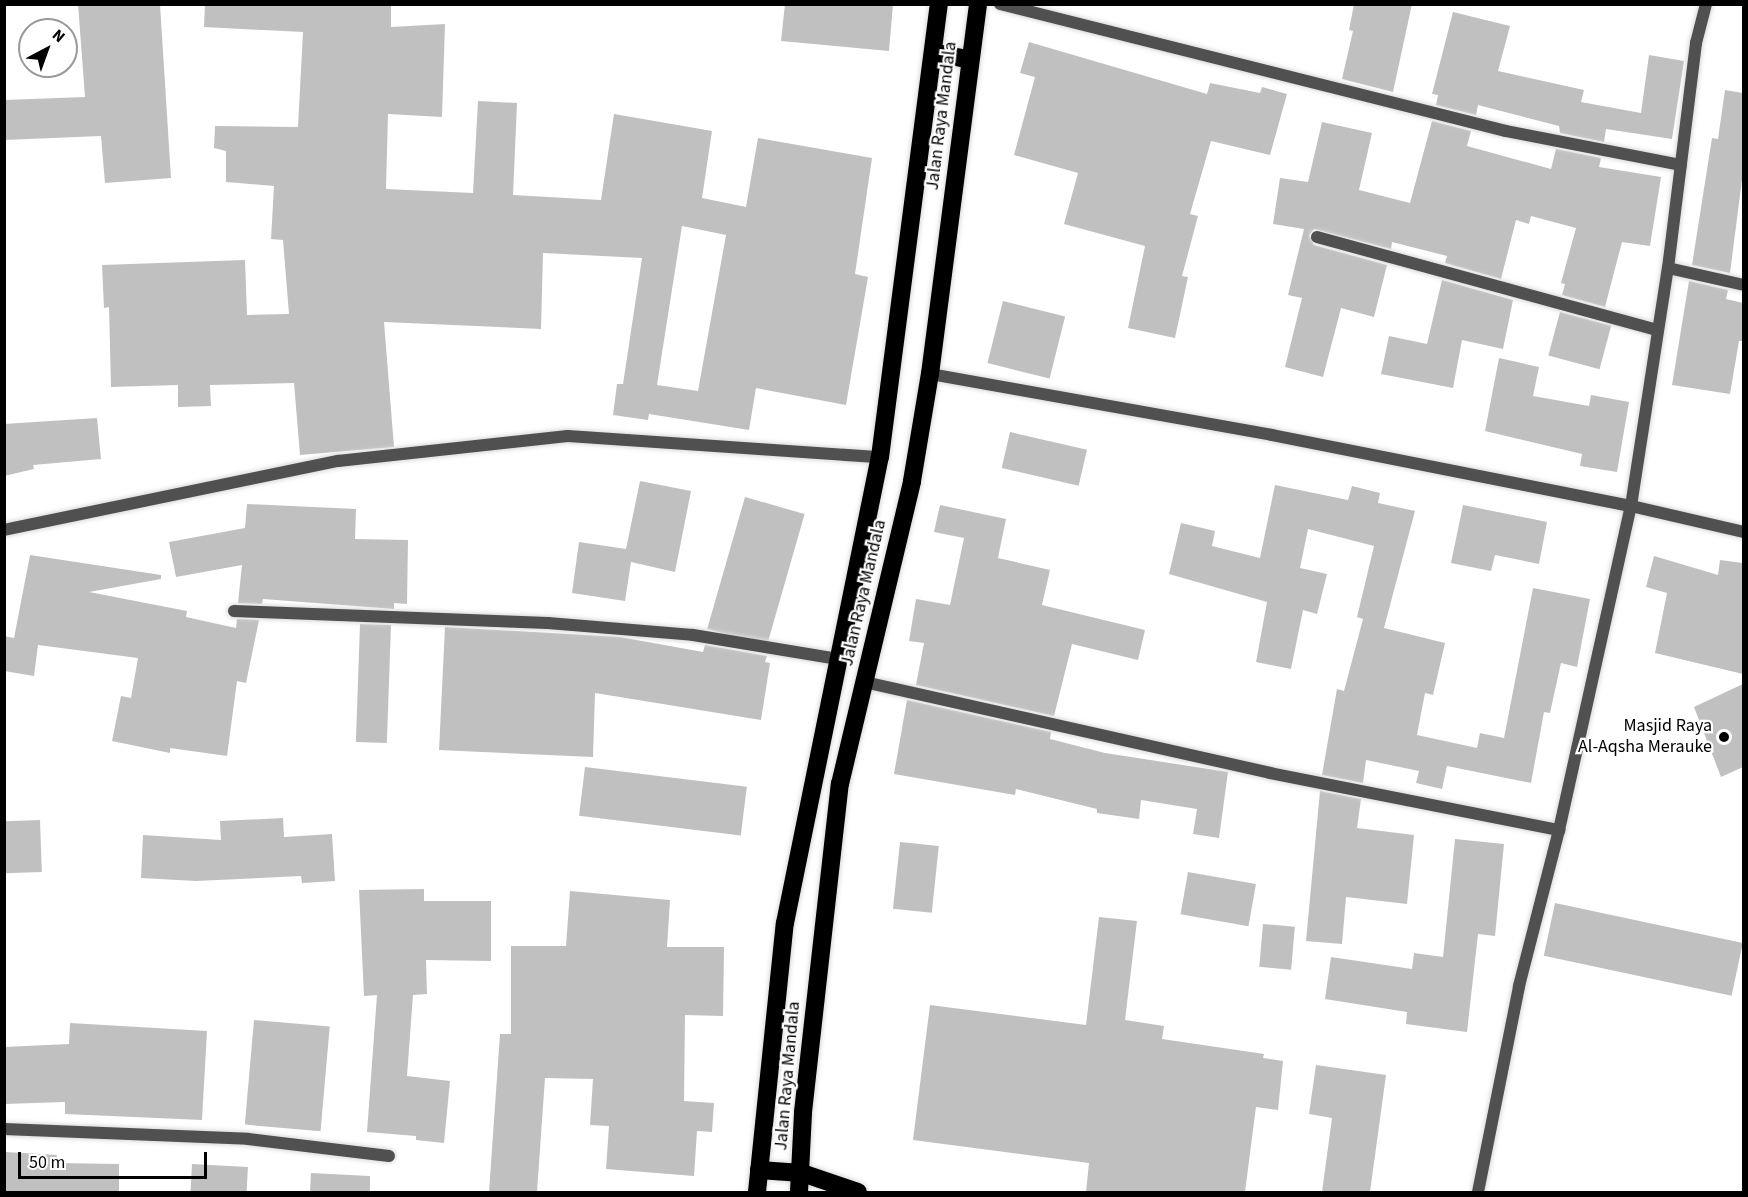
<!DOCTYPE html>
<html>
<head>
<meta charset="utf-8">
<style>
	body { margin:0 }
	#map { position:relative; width:1748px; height:1197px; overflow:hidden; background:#fff; font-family:"Source Sans 3",sans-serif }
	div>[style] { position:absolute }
	.building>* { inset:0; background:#c0c0c0; transform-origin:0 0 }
	.roads { filter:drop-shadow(0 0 2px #dbdbdb) drop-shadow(0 0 2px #dbdbdb) }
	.street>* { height:12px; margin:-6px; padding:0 6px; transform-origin:6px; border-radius:6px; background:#505050 }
	.highway>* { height:18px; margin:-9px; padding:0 9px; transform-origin:9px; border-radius:9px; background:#000 }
	.dots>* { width:16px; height:16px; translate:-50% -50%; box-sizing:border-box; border:3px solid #fff; border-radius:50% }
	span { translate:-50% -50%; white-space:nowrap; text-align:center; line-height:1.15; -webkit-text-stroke:4.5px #fff; paint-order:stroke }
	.street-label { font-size:18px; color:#000 }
	.poi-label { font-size:18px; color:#000 }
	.right { translate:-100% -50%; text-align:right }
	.frame { position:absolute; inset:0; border:6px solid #000; pointer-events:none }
	.north { position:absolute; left:18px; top:18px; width:60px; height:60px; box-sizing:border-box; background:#fff; border:2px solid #999; border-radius:50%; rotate:41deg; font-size:16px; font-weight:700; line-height:24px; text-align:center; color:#000 }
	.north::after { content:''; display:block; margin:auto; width:21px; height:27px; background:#000; clip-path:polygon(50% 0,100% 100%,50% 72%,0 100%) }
	.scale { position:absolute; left:18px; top:1152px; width:189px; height:27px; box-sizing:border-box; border:3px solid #000; border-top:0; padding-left:8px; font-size:18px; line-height:21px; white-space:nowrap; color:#000; -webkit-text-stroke:4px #fff; paint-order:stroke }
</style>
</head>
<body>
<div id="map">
	<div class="building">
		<i style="clip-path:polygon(78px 4px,160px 4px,171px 178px,105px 183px,101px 136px,4px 140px,4px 100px,85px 97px)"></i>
		<i style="clip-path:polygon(evenodd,205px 4px,391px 4px,391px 27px,445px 24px,442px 117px,388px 114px,386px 189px,473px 193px,478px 101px,517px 103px,513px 195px,601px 200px,614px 114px,712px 131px,702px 198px,746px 207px,758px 138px,872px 158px,855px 274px,868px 277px,846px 405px,756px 388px,749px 430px,649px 414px,648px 420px,613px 415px,617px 384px,623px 384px,642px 258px,543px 253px,541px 329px,384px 322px,394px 447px,300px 455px,294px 383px,210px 385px,211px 406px,178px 407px,178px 385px,111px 387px,109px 307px,104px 308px,102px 265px,245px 260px,247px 315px,289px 314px,283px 240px,271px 239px,274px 186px,226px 182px,226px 151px,214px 148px,215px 126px,298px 127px,303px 32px,204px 27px,205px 4px,682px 226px,726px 235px,698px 391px,657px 385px,682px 226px)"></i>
		<i style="clip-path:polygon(785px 4px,893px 4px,889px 51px,781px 41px)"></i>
		<i style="clip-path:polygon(1354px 4px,1412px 4px,1393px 92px,1342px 79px,1353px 31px,1349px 30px)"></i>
		<i style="clip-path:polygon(1453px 12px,1510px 26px,1498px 71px,1584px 90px,1581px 102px,1641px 113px,1649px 55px,1684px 61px,1672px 139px,1606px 129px,1604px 142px,1560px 133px,1559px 126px,1478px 105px,1476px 115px,1436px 105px,1438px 95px,1432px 94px)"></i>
		<i style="clip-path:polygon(1029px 42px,1207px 94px,1210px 83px,1260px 93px,1262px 87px,1287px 94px,1270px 155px,1211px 141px,1190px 214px,1198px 216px,1182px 276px,1188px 277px,1175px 338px,1128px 328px,1145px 246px,1064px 224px,1078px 173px,1014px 155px,1035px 77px,1020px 73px)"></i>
		<i style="clip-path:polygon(1725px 90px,1743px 93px,1743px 172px,1730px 273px,1692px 265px,1712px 138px,1718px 139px)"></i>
		<i style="clip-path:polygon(1432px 121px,1471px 131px,1467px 146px,1551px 169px,1556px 149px,1601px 158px,1599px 167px,1661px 177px,1650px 246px,1622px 242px,1605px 307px,1562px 295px,1565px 284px,1561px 283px,1576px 228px,1531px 216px,1529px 224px,1516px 220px,1501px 279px,1445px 263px,1447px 256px,1392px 242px,1391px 249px,1314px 229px,1309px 235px,1314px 245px,1387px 265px,1374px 317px,1341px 308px,1323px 377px,1285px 367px,1302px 298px,1288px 295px,1304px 229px,1273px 224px,1280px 178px,1308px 182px,1322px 122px,1372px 133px,1359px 190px,1410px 203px)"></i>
		<i style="clip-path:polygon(1442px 280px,1513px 300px,1503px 349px,1462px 340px,1453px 388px,1381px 374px,1389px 336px,1427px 344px)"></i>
		<i style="clip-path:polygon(1689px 281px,1728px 290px,1726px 299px,1743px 303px,1743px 341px,1739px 341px,1730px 394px,1672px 385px)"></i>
		<i style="left:1003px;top:301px;width:64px;height:64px;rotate:14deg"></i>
		<i style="left:1560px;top:312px;width:53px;height:45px;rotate:15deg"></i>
		<i style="clip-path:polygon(1499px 358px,1539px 367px,1533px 396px,1589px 406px,1591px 395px,1629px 402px,1617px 472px,1580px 466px,1582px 454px,1485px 431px)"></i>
		<i style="clip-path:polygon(97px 418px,101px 459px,33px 465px,34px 469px,4px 476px,4px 424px)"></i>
		<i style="left:1010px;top:432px;width:79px;height:37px;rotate:13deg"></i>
		<i style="clip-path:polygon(640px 481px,691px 491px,675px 572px,631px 562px,625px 601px,572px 593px,579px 542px,626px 549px)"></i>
		<i style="clip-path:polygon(1275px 485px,1348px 500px,1352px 486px,1380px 493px,1378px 503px,1415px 511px,1384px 628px,1445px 643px,1433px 695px,1425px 693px,1417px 735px,1477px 748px,1480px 733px,1504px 738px,1533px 588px,1590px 599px,1577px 667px,1561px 663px,1550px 713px,1544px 712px,1531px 783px,1447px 766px,1442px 789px,1416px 783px,1419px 771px,1366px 760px,1363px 783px,1322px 775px,1337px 689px,1344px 691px,1363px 619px,1357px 617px,1374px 546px,1308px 529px,1300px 568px,1327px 574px,1317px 614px,1303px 610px,1291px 669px,1256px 662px,1267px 602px,1169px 574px,1181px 523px,1215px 531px,1212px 546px,1260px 558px)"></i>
		<i style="left:745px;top:497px;width:62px;height:137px;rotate:16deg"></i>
		<i style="clip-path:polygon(247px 504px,356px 509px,355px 539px,408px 540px,407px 604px,394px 603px,394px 609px,263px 599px,262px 604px,238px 603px,242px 565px,176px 577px,169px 542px,245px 528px)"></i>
		<i style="clip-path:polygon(940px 505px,1006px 519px,998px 558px,1050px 570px,1042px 605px,1145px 630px,1138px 660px,1072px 644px,1054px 716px,916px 685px,924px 643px,909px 641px,916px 599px,950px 605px,964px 538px,934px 532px)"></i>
		<i style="clip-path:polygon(1463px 505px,1547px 522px,1539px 564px,1495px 555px,1491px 571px,1451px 563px)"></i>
		<i style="clip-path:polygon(30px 555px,161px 575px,161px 579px,89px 592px,187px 611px,186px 617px,236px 628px,237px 619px,259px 620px,246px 683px,237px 681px,227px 756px,170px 748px,170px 753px,112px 741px,121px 696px,131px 698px,138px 658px,38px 645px,34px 676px,4px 671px,4px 636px,14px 638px)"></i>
		<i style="clip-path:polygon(1654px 556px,1718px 575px,1720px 560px,1743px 563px,1743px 674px,1655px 653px,1667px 593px,1646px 587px)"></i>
		<i style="left:360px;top:624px;width:31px;height:118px;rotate:2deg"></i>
		<i style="clip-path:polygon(445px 627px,620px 637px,703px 652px,705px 645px,767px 656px,765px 662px,770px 663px,761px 720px,595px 693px,593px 757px,439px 750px)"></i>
		<i style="clip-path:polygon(1743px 684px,1743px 767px,1721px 777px,1694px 707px)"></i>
		<i style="clip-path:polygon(907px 700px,1051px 732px,1050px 739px,1105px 753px,1228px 772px,1219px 838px,1193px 834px,1197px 809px,1141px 800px,1139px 819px,1097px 813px,1097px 809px,1016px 789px,1015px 795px,894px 774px)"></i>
		<i style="left:585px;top:767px;width:163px;height:49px;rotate:7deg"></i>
		<i style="clip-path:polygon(1320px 791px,1361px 799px,1357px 828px,1414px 835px,1407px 904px,1346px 897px,1342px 944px,1306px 941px)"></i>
		<i style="clip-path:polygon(283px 818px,284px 837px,332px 834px,335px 881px,302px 883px,301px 876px,196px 881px,141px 878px,143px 835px,221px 840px,220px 821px)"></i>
		<i style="left:40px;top:820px;width:52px;height:36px;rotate:88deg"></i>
		<i style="clip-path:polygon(1455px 839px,1504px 844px,1495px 936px,1478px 934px,1467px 1032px,1406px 1024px,1407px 1012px,1325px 999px,1331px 957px,1412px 969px,1414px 953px,1443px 957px)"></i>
		<i style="left:900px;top:842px;width:39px;height:67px;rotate:6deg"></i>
		<i style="left:1188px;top:872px;width:69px;height:43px;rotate:10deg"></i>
		<i style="clip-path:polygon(424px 889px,424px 901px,491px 901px,491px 961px,426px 960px,427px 994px,413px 995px,407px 1076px,450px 1081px,444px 1143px,416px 1140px,416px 1136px,367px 1132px,377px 995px,364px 996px,359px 890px)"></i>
		<i style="clip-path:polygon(570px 891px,670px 900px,667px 947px,724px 947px,723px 1016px,685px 1015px,684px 1101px,714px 1103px,712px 1132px,697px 1131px,694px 1176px,606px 1169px,609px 1126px,590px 1125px,593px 1079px,545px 1078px,537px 1192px,489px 1192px,500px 1034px,511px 1034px,511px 946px,566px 946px)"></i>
		<i style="left:1555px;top:903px;width:192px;height:54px;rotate:12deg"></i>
		<i style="clip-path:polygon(1099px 917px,1137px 921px,1125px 1020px,1164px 1026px,1162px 1039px,1264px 1054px,1263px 1058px,1283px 1061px,1278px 1110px,1256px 1107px,1245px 1192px,1086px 1192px,1089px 1163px,913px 1140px,930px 1005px,1086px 1025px)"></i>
		<i style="left:1263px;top:924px;width:32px;height:43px;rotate:5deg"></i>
		<i style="left:254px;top:1020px;width:76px;height:105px;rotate:5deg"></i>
		<i style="clip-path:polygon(70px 1023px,207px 1031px,202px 1120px,65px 1114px,65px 1102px,4px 1104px,4px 1047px,69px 1044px)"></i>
		<i style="clip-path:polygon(1316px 1065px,1386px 1075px,1370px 1192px,1322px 1192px,1332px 1118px,1309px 1114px)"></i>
		<i style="clip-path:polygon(5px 1152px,57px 1155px,56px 1163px,119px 1164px,119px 1192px,4px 1192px)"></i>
		<i style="left:192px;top:1164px;width:56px;height:28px;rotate:3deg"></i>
		<i style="clip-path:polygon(311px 1173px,370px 1176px,370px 1192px,310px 1192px)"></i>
	</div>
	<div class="roads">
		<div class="street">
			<i style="left:1000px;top:4px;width:522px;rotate:14.09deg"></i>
			<i style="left:1506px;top:131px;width:178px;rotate:11deg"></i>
			<i style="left:1317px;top:237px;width:353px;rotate:15.3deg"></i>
			<i style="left:1668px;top:268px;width:78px;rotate:12.6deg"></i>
			<i style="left:930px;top:374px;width:347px;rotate:10.1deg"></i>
			<i style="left:1272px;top:435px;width:366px;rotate:11.2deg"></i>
			<i style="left:1631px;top:506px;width:116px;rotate:13deg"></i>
			<i style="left:4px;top:530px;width:341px;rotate:-11.7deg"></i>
			<i style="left:338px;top:461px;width:231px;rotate:-6.2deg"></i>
			<i style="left:568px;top:436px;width:313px;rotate:3.9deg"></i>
			<i style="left:234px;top:611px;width:314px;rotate:2.2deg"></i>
			<i style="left:548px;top:623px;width:145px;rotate:4.7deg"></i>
			<i style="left:693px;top:635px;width:147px;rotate:9.4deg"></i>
			<i style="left:864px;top:682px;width:416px;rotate:12.6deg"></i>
			<i style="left:1270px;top:773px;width:295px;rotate:11.2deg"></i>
			<i style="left:4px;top:1129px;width:244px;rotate:2.3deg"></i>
			<i style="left:248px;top:1139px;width:142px;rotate:6.9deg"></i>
			<i style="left:1478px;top:1192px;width:210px;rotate:-78.7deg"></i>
			<i style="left:1519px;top:986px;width:161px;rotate:-75.6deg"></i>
			<i style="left:1559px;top:830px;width:332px;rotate:-77.5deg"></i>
			<i style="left:1631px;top:506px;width:241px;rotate:-81.2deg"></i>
			<i style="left:1668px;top:268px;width:227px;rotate:-82.9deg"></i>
			<i style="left:1696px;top:43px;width:40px;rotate:-75.6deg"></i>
		</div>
		<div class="highway">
			<i style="left:933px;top:52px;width:38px;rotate:12deg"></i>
			<i style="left:759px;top:1170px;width:43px;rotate:4deg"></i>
			<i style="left:802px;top:1173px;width:59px;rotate:18.7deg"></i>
			<i style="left:757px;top:1192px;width:270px;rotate:-84.1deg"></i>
			<i style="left:785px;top:923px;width:476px;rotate:-78.5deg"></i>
			<i style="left:880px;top:457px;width:457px;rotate:-82.6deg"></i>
			<i style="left:799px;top:1192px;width:80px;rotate:-87.1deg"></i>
			<i style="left:803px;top:1112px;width:330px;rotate:-83.6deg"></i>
			<i style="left:840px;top:784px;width:311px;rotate:-76.6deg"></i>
			<i style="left:912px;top:481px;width:109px;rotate:-80.5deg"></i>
			<i style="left:930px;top:374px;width:373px;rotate:-82.6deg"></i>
		</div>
	</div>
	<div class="dots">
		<i style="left:1724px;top:737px;background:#000"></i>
	</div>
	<div class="street-label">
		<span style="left:942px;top:116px;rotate:-83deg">Jalan Raya Mandala</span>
		<span style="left:864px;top:593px;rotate:-77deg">Jalan Raya Mandala</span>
		<span style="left:788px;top:1076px;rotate:-85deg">Jalan Raya Mandala</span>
	</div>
	<div class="poi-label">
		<span class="right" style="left:1712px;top:737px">Masjid Raya<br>Al-Aqsha Merauke</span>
	</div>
	<div class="frame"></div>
	<div class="north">N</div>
	<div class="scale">50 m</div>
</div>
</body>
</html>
